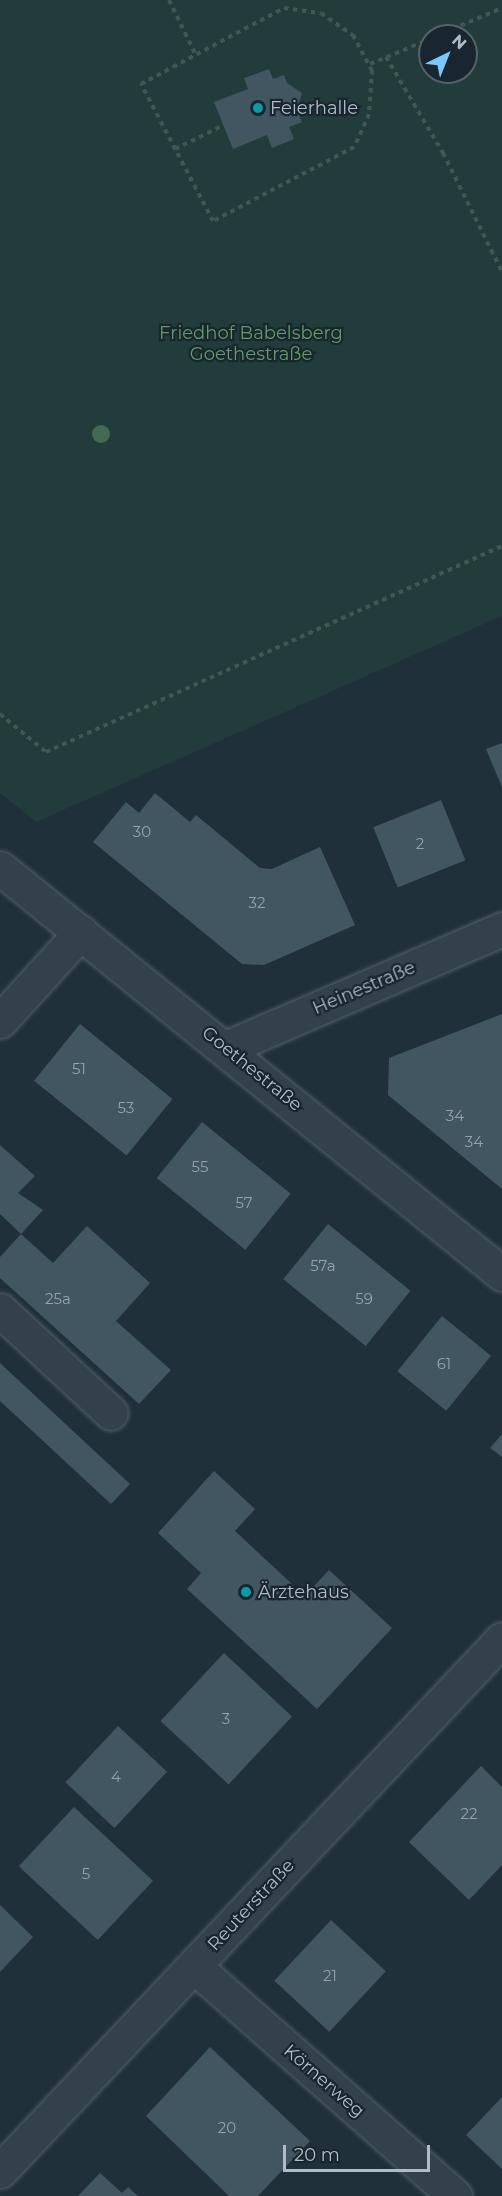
<!DOCTYPE html>
<html>
<head>
<meta charset="utf-8">
<style>
	body { margin:0 }
	#map { position:relative; width:502px; height:2196px; overflow:hidden; background:#1f303b; font-family:Montserrat,sans-serif }
	div>[style] { position:absolute }
	.green>* { inset:0; background:#213c3a }
	.building>* { inset:0; background:#425662; transform-origin:0 0 }
	.path>* { height:4px; margin-top:-2px; transform-origin:0; background:repeating-linear-gradient(90deg,#3f5856 0 4.5px,transparent 0 9px) }
	.roads { filter:drop-shadow(0 0 2px #515f69) drop-shadow(0 0 2px #515f69) }
	.minor>* { height:33px; margin:-16.5px; padding:0 16.5px; transform-origin:16.5px; border-radius:16.5px; background:#33414b }
	.trees>* { width:18px; height:18px; margin:-9px; border-radius:50%; background:#446a53 }
	.dots>* { width:16px; height:16px; translate:-50% -50%; box-sizing:border-box; border:3px solid #19262f; border-radius:50% }
	span { translate:-50% -50%; white-space:nowrap; text-align:center; line-height:1.15; -webkit-text-stroke:4.5px #19262f; paint-order:stroke }
	.number-label { font-size:15px; color:#93a2ae }
	.number-label span { -webkit-text-stroke-width:0 }
	.poi-label { font-size:18px; color:#aebcc7 }
	.left { translate:0 -50%; text-align:left }
	.park-label { font-size:18px; color:#639a66 }
	.street-label { font-size:18px; color:#aebcc7 }
	.north { position:absolute; left:418px; top:24px; width:60px; height:60px; box-sizing:border-box; background:#19262f; border:2px solid #55626c; border-radius:50%; rotate:43deg; font-size:16px; font-weight:700; line-height:24px; text-align:center; color:#aebcc7 }
	.north::after { content:''; display:block; margin:auto; width:21px; height:27px; background:#7bc6ff; clip-path:polygon(50% 0,100% 100%,50% 72%,0 100%) }
	.scale { position:absolute; left:283px; top:2145px; width:147px; height:27px; box-sizing:border-box; border:3px solid #aebcc7; border-top:0; padding-left:8px; font-size:18px; line-height:21px; white-space:nowrap; color:#aebcc7; -webkit-text-stroke:4px #19262f; paint-order:stroke }
</style>
</head>
<body>
<div id="map">
	<div class="green">
		<i style="clip-path:polygon(evenodd,0 0,502px 0,502px 616px,36px 822px,0 793px,0 0,430px 36px,466px 36px,466px 72px,430px 72px,430px 36px)"></i>
	</div>
	<div class="building">
		<i style="clip-path:polygon(269px 69px,273px 79px,284px 75px,287px 83px,302px 93px,297px 110px,302px 122px,289px 127px,294px 139px,272px 148px,267px 135px,233px 149px,214px 102px,248px 89px,244px 78px)"></i>
		<i style="clip-path:polygon(502px 743px,502px 787px,486px 749px)"></i>
		<i style="clip-path:polygon(155px 793px,190px 822px,196px 815px,260px 868px,272px 869px,320px 847px,355px 925px,264px 965px,242px 964px,93px 842px,126px 802px,139px 813px)"></i>
		<i style="left:441px;top:800px;width:65px;height:73px;rotate:68deg"></i>
		<i style="clip-path:polygon(502px 1014px,502px 1189px,388px 1095px,389px 1058px)"></i>
		<i style="left:80px;top:1024px;width:119px;height:73px;rotate:39deg"></i>
		<i style="left:202px;top:1122px;width:114px;height:72px;rotate:39deg"></i>
		<i style="clip-path:polygon(0 1145px,35px 1176px,18px 1193px,43px 1210px,21px 1234px,53px 1263px,87px 1226px,150px 1283px,116px 1321px,171px 1370px,139px 1404px,0 1278px,0 1257px,21px 1234px,0 1214px)"></i>
		<i style="left:328px;top:1224px;width:106px;height:71px;rotate:39deg"></i>
		<i style="left:442px;top:1316px;width:63px;height:71px;rotate:39deg"></i>
		<i style="clip-path:polygon(0 1363px,130px 1484px,111px 1504px,0 1401px)"></i>
		<i style="clip-path:polygon(502px 1434px,502px 1457px,490px 1448px)"></i>
		<i style="clip-path:polygon(214px 1471px,255px 1509px,235px 1531px,305px 1596px,329px 1570px,392px 1628px,317px 1709px,187px 1589px,201px 1573px,158px 1533px)"></i>
		<i style="left:224px;top:1653px;width:93px;height:93px;rotate:43deg"></i>
		<i style="left:118px;top:1726px;width:67px;height:77px;rotate:43deg"></i>
		<i style="clip-path:polygon(481px 1766px,502px 1787px,502px 1865px,469px 1900px,409px 1842px)"></i>
		<i style="left:74px;top:1807px;width:108px;height:81px;rotate:43deg"></i>
		<i style="clip-path:polygon(0 1905px,33px 1937px,0 1972px)"></i>
		<i style="left:331px;top:1920px;width:75px;height:83px;rotate:43deg"></i>
		<i style="clip-path:polygon(210px 2047px,310px 2141px,258px 2196px,229px 2196px,146px 2116px)"></i>
		<i style="clip-path:polygon(502px 2097px,502px 2169px,466px 2135px)"></i>
		<i style="clip-path:polygon(100px 2173px,122px 2193px,128px 2187px,138px 2196px,78px 2196px)"></i>
	</div>
	<div class="path">
		<i style="left:169px;top:0;width:61px;rotate:63.9deg"></i>
		<i style="left:284px;top:8px;width:37px;rotate:8deg"></i>
		<i style="left:321px;top:13px;width:39px;rotate:35deg"></i>
		<i style="left:353px;top:35px;width:40px;rotate:62deg"></i>
		<i style="left:372px;top:70px;width:44px;rotate:93.9deg"></i>
		<i style="left:369px;top:114px;width:36px;rotate:114deg"></i>
		<i style="left:354px;top:147px;width:159px;rotate:152.3deg"></i>
		<i style="left:213px;top:221px;width:155px;rotate:-117.7deg"></i>
		<i style="left:141px;top:84px;width:162px;rotate:-28deg"></i>
		<i style="left:436px;top:36px;width:72px;rotate:-23deg"></i>
		<i style="left:386px;top:57px;width:112px;rotate:59.3deg"></i>
		<i style="left:443px;top:153px;width:133px;rotate:63.6deg"></i>
		<i style="left:370px;top:64px;width:65px;rotate:-22.6deg"></i>
		<i style="left:175px;top:149px;width:55px;rotate:-26.1deg"></i>
		<i style="left:0;top:714px;width:60px;rotate:39.6deg"></i>
		<i style="left:46px;top:752px;width:500px;rotate:-24.31deg"></i>
	</div>
	<div class="roads">
		<div class="minor">
			<i style="left:0;top:868px;width:646px;rotate:38.96deg"></i>
			<i style="left:0;top:1021px;width:120px;rotate:-47.7deg"></i>
			<i style="left:226px;top:1048px;width:301px;rotate:-23.3deg"></i>
			<i style="left:0;top:1310px;width:151px;rotate:42.9deg"></i>
			<i style="left:194px;top:1966px;width:348px;rotate:41.4deg"></i>
			<i style="left:0;top:2171px;width:731px;rotate:-46.66deg"></i>
		</div>
	</div>
	<div class="trees">
		<i style="left:101px;top:434px"></i>
	</div>
	<div class="dots">
		<i style="left:258px;top:108px;background:#0f9aa8"></i>
		<i style="left:246px;top:1592px;background:#0f9aa8"></i>
	</div>
	<div class="number-label">
		<span style="left:142px;top:832px">30</span>
		<span style="left:420px;top:844px">2</span>
		<span style="left:257px;top:903px">32</span>
		<span style="left:79px;top:1069px">51</span>
		<span style="left:126px;top:1108px">53</span>
		<span style="left:455px;top:1116px">34</span>
		<span style="left:474px;top:1142px">34</span>
		<span style="left:200px;top:1167px">55</span>
		<span style="left:244px;top:1203px">57</span>
		<span style="left:323px;top:1266px">57a</span>
		<span style="left:58px;top:1299px">25a</span>
		<span style="left:364px;top:1299px">59</span>
		<span style="left:444px;top:1364px">61</span>
		<span style="left:226px;top:1719px">3</span>
		<span style="left:116px;top:1777px">4</span>
		<span style="left:469px;top:1814px">22</span>
		<span style="left:86px;top:1874px">5</span>
		<span style="left:330px;top:1976px">21</span>
		<span style="left:227px;top:2128px">20</span>
	</div>
	<div class="poi-label">
		<span class="left" style="left:270px;top:108px">Feierhalle</span>
		<span class="left" style="left:258px;top:1592px">Ärztehaus</span>
	</div>
	<div class="park-label">
		<span style="left:251px;top:344px">Friedhof Babelsberg<br>Goethestraße</span>
	</div>
	<div class="street-label">
		<span style="left:364px;top:988px;rotate:-23deg">Heinestraße</span>
		<span style="left:252px;top:1069px;rotate:39deg">Goethestraße</span>
		<span style="left:251px;top:1905px;rotate:-47deg">Reuterstraße</span>
		<span style="left:324px;top:2081px;rotate:41deg">Körnerweg</span>
	</div>
	<div class="north">N</div>
	<div class="scale">20 m</div>
</div>
</body>
</html>
